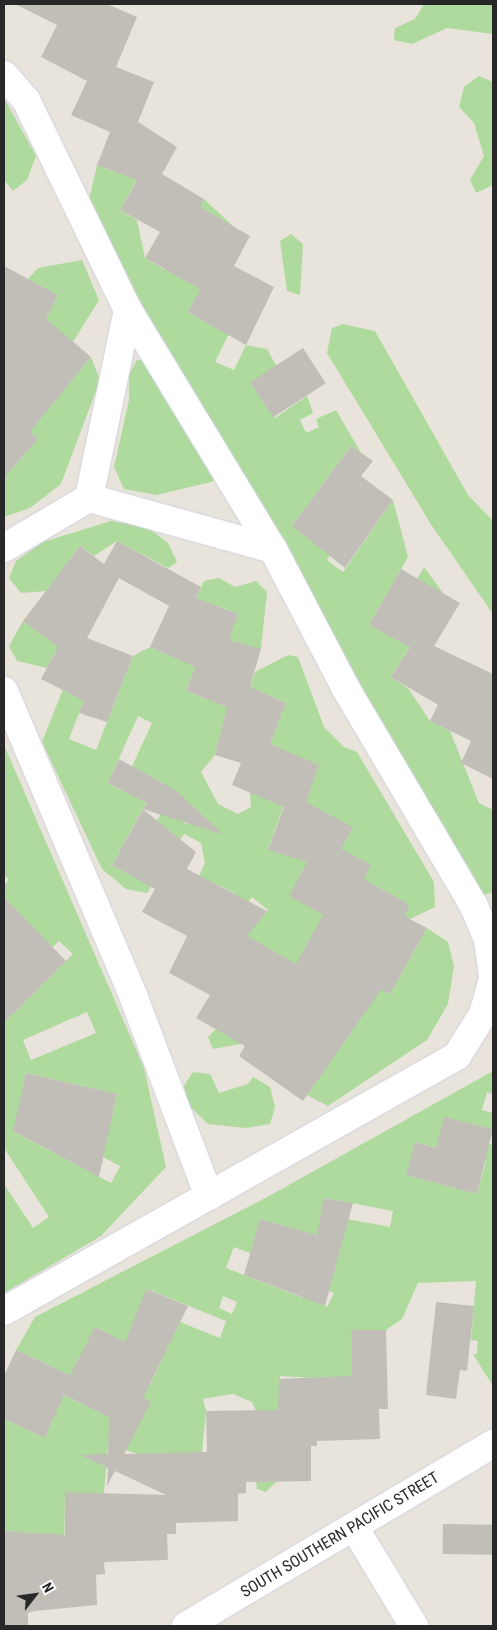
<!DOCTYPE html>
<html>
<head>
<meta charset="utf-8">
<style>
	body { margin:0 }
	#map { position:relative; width:497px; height:1630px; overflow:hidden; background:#e9e4db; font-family:"Roboto Condensed",sans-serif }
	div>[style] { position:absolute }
	.green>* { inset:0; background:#aeda9d }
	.building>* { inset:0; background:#c1beb8; transform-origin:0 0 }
	.roads { filter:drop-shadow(0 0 1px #d1d2df) drop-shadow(0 0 1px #d1d2df) }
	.minor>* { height:28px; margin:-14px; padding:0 14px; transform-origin:14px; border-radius:14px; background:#fff }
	span { translate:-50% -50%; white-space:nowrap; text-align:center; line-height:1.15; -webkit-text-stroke:4.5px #fff; paint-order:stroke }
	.street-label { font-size:16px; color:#282828 }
	.frame { position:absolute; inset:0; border:5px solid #282828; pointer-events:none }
	.north { position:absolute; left:10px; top:1570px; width:50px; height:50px; -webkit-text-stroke:4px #fff; paint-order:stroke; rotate:60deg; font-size:14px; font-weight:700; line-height:20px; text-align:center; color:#282828 }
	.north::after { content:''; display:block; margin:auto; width:18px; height:22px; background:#282828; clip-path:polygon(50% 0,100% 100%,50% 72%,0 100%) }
</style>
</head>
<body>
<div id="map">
	<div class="green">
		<i style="clip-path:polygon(424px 4px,493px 4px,493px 34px,447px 28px,412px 44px,394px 40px,395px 28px,415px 19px)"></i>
		<i style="clip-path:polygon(479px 76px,493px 82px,493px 185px,476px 193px,470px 180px,484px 156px,474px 123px,459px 107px,464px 87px)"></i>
		<i style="clip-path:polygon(4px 98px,36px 156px,27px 180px,13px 191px,4px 180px)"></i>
		<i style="clip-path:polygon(150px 156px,120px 210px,137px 220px,145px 258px,165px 270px,204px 199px,234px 227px,188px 312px,204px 321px,249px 293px,215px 362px,234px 370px,246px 345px,267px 349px,277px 367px,252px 385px,275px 418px,307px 396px,313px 413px,300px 420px,306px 433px,319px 427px,316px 419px,336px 410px,361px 453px,351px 446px,292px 526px,361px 510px,327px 560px,343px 572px,393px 500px,408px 557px,369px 625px,384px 633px,424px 567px,443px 593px,391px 677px,408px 688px,430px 721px,450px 731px,479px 803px,493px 810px,493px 892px,475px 898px,289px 552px,131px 289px,88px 204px,97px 165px,118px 173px)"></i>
		<i style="clip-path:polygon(291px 234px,303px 244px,300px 295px,287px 291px,280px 241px)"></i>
		<i style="clip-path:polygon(evenodd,82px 260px,99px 300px,73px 342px,54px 402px,91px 357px,100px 380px,61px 484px,30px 508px,4px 517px,4px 478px,38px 439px,21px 425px,4px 444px,4px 406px,15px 393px,4px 383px,4px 305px,38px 268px,82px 260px,43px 287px,58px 295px,26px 357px,43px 287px)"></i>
		<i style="clip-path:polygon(343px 324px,375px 331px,468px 495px,493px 521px,493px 614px,432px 526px,327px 353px,332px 328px)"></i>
		<i style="clip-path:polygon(137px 360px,146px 360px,216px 468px,215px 481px,157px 495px,124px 489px,114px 467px,129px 400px,129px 374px)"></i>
		<i style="clip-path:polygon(111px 521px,147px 527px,168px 543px,177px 562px,168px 568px,117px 541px,94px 556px,80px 546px,46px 591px,21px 593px,9px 578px,16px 561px,43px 542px)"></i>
		<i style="clip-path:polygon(evenodd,219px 578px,235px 587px,256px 581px,267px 592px,261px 649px,245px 645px,215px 755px,201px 772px,218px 804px,238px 814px,251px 807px,250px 793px,286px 703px,268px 695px,247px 697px,255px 672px,288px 655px,298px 657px,324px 727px,344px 747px,357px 752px,434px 882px,435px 907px,410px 919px,374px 985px,390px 994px,427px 928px,448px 942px,454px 966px,448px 1004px,427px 1040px,328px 1106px,307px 1095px,358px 1022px,213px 1049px,208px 1037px,216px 1029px,246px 936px,228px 906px,234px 893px,214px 883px,203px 904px,192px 892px,205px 863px,201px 843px,184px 834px,147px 893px,126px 889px,102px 869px,42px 742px,69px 674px,94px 675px,69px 739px,96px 750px,133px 656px,150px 647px,170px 656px,204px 581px,219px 578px,218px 606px,238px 614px,206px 699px,186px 691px,218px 606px,219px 578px,138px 716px,152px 723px,121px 790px,108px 783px,138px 716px,219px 578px,301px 758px,319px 765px,268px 849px,301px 758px,219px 578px,158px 781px,174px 790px,128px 873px,112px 865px,158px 781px,219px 578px,173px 812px,198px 812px,187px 825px,173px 812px,219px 578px,382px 889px,409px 905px,343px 957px,382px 889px,219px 578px,252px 897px,268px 910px,256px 924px,241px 912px,252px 897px,219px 578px,296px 963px,312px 974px,289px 973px,296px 963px)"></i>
		<i style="clip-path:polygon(84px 598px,47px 668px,17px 661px,9px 646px,23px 621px,37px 631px)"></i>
		<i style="clip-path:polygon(evenodd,4px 745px,144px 1068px,166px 1167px,101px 1236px,4px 1293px,4px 1184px,33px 1228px,49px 1217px,4px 1148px,4px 1023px,73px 954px,59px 941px,4px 993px,4px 959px,34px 929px,18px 912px,4px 925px,4px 885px,9px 880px,4px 874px,4px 745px,87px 1012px,96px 1033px,31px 1060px,23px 1040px,87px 1012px,4px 745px,26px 1073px,117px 1094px,112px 1117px,21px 1096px,26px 1073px,4px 745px,23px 1114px,120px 1166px,111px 1183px,14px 1132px,23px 1114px)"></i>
		<i style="clip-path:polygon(evenodd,493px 1071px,493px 1094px,487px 1092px,482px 1110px,493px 1113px,493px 1129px,445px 1118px,441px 1133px,493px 1145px,493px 1386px,473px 1354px,477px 1354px,478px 1341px,471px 1340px,476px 1281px,418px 1283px,402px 1319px,386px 1330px,351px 1331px,354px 1440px,335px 1440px,315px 1378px,280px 1376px,277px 1481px,266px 1492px,257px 1489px,254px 1468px,262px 1425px,252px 1402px,233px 1394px,203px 1399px,206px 1411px,202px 1453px,138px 1454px,108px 1445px,104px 1493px,65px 1493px,64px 1557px,33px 1533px,4px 1531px,4px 1419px,45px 1438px,53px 1420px,40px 1414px,52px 1390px,93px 1409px,101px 1390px,16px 1350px,35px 1317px,269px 1196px,493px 1071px,415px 1142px,486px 1161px,477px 1194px,407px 1175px,415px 1142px,493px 1071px,325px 1198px,393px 1211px,390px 1227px,321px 1214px,325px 1198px,493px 1071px,261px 1220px,342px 1242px,338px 1258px,256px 1236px,261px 1220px,493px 1071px,234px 1247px,311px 1277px,303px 1298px,226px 1268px,234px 1247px,493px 1071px,147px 1289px,226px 1321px,220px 1338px,140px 1306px,147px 1289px,493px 1071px,325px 1289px,334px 1293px,327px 1307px,318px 1302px,325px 1289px,493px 1071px,223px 1296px,237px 1302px,232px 1314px,219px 1308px,223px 1296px,493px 1071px,95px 1327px,161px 1361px,150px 1385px,83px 1352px,95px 1327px)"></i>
		<i style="clip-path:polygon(193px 1072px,210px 1074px,219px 1093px,248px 1084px,253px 1077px,270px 1087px,275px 1107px,270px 1124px,246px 1128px,208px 1124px,188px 1105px,184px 1086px)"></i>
	</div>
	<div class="building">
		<i style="clip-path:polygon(15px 4px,107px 4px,137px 17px,116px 67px,154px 82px,138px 122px,177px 147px,162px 174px,204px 199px,200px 207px,250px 236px,234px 266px,274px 287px,246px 345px,188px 312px,200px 289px,145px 258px,160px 232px,120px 210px,137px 180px,97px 165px,110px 132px,71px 115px,87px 81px,41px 57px,57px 25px)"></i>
		<i style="clip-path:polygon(4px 266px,58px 295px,46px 319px,91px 357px,30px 432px,38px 439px,4px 478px)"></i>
		<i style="left:303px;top:348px;width:42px;height:63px;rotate:57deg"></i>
		<i style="clip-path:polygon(351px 446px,373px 461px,361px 476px,393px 500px,345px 568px,292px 526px)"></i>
		<i style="clip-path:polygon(117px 541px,201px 587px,196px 598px,238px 614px,229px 640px,261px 649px,250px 687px,286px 703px,270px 744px,319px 765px,306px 802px,353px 827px,341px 849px,371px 865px,364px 879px,410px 905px,404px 916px,427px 928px,390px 994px,381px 990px,303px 1101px,239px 1056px,245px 1046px,196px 1018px,210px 995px,169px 973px,187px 936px,142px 912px,155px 889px,112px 865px,143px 809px,196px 852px,187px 869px,267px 911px,247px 936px,296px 964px,323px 915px,289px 896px,307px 862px,268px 850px,284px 807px,232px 785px,241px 763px,215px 755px,227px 707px,186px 691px,195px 667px,150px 647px,169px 606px,119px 578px,87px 638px,133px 656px,107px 722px,79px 713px,84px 701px,41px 679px,58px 647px,23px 621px,80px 546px,104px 564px)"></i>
		<i style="clip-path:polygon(401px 569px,460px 603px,434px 646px,493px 674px,493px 779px,461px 763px,471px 741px,430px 721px,438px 705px,391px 677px,410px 647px,369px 625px)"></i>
		<i style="clip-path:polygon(119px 759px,175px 790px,224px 835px,143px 809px,147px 803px,108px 783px)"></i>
		<i style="clip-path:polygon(4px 897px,66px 961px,4px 1023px)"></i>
		<i style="clip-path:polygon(26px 1073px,117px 1094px,99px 1177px,13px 1131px)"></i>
		<i style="clip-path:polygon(444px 1117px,493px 1129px,477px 1194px,406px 1175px,415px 1142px,436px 1148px)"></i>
		<i style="clip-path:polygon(324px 1198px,353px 1203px,325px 1306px,244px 1275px,260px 1219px,317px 1235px)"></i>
		<i style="clip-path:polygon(146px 1289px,188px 1306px,143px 1398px,151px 1402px,124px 1454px,207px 1452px,206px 1411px,278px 1410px,279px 1379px,352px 1376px,351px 1330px,386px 1330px,388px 1409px,379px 1409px,380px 1439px,317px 1441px,317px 1446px,311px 1446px,311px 1481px,246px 1482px,246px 1493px,238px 1494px,238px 1521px,176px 1523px,176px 1534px,167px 1534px,168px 1560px,104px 1562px,105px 1574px,96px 1575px,97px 1605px,34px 1611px,28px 1613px,28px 1626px,4px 1626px,4px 1531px,65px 1535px,65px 1492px,166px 1495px,115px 1471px,107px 1486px,108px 1468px,80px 1455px,108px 1454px,109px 1417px,64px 1395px,45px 1438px,4px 1419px,4px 1376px,16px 1350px,70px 1375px,95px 1327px,125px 1342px)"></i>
		<i style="clip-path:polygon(436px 1302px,474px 1306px,467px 1371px,460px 1370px,456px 1399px,426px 1395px)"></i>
		<i style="left:443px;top:1524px;width:50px;height:30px;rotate:1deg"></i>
	</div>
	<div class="roads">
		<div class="minor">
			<i style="left:4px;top:75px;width:33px;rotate:49deg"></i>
			<i style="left:26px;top:100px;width:233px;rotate:64.1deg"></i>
			<i style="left:128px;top:310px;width:280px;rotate:58.8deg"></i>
			<i style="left:273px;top:549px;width:156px;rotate:62.4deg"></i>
			<i style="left:345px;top:687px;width:252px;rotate:59.5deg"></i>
			<i style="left:473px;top:904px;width:39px;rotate:67deg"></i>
			<i style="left:488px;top:940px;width:37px;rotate:82deg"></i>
			<i style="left:89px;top:498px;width:191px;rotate:15.5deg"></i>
			<i style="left:4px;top:548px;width:99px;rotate:-30.5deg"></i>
			<i style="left:89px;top:498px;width:192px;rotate:-78.3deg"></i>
			<i style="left:4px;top:691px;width:333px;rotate:67deg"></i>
			<i style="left:134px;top:998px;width:212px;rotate:69.3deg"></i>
			<i style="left:4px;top:1311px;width:520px;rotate:-29.38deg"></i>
			<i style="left:457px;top:1056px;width:49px;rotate:-58.2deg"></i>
			<i style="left:483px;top:1014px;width:36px;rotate:-74deg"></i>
			<i style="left:354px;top:1527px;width:116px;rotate:58.8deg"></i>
			<i style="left:186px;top:1626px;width:357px;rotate:-30.7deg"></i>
		</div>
	</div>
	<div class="street-label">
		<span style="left:340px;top:1535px;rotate:-31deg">SOUTH SOUTHERN PACIFIC STREET</span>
	</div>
	<div class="frame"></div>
	<div class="north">N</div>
</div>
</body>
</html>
